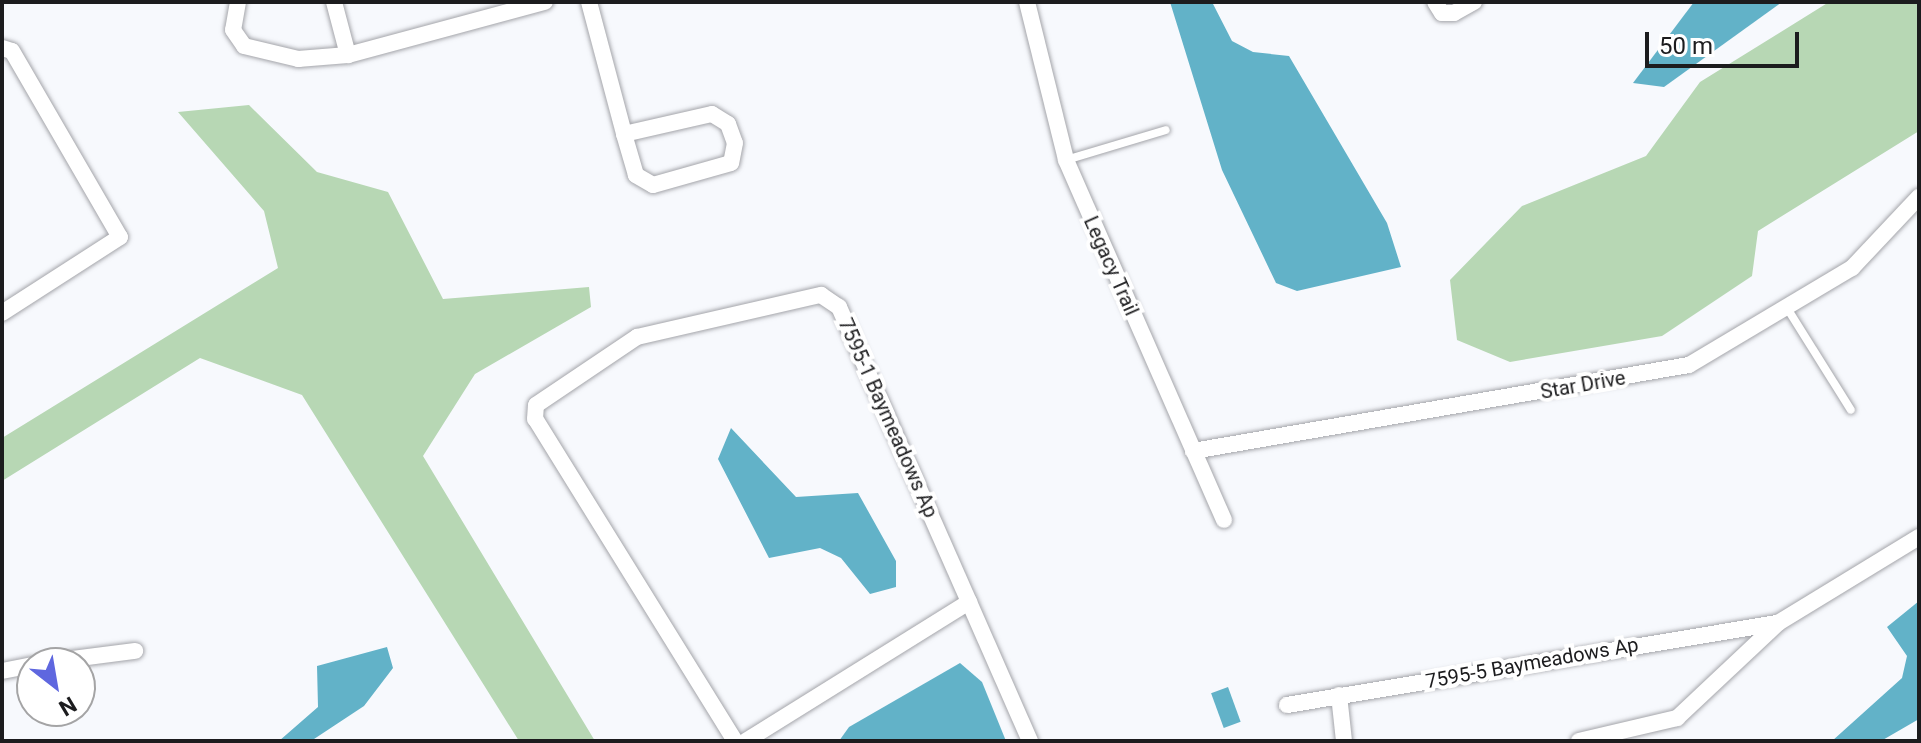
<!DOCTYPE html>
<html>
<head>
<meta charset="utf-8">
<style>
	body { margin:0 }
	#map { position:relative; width:1921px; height:743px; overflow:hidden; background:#f7f9fd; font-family:Roboto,sans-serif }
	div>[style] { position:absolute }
	.green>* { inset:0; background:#b7d7b4 }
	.water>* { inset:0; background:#62b2c8; transform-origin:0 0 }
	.roads { filter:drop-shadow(0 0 2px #a4a5aa) drop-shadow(0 0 2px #a4a5aa) }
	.lane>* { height:8px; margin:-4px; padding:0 4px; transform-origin:4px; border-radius:4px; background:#fff }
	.street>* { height:16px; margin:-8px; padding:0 8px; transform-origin:8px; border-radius:8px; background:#fff }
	span { translate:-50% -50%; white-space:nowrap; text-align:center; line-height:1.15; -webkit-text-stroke:8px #fff; paint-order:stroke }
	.street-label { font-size:20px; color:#1c1c1e }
	.frame { position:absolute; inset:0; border:4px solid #1c1c1e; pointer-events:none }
	.north { position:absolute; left:16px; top:647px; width:80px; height:80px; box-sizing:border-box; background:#fff; border:2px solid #a4a4a5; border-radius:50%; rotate:149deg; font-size:22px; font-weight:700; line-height:32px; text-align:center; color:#1c1c1e }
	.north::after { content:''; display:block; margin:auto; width:28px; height:36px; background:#5f67df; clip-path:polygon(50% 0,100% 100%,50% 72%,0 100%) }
	.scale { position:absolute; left:1645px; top:32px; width:154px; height:36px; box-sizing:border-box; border:4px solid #1c1c1e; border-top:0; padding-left:10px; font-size:24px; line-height:28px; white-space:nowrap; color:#1c1c1e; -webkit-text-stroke:6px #fff; paint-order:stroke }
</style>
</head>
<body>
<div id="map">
	<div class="green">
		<i style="clip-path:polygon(1829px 2px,1919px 2px,1919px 131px,1758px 231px,1752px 276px,1662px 336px,1510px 362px,1457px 340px,1450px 280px,1522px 206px,1646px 156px,1700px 82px)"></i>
		<i style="clip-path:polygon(249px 105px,317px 172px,388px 192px,443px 299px,589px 287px,591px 307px,475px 374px,423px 456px,595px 741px,519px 741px,302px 395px,200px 358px,2px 481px,2px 438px,278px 268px,264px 211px,178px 112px)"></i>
	</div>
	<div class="water">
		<i style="clip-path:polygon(1170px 2px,1212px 2px,1232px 41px,1253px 52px,1289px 56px,1387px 223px,1401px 267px,1297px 291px,1276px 283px,1222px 170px)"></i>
		<i style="clip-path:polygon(1694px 2px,1782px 2px,1664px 87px,1633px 83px)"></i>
		<i style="clip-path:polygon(731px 428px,796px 497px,858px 493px,896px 561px,896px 587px,870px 594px,841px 558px,820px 548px,769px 558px,718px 459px)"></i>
		<i style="clip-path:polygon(1919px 601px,1919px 719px,1881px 741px,1832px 741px,1902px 678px,1907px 656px,1887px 627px)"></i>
		<i style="clip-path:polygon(387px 647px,393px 668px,364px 706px,311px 741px,279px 741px,318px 707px,317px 666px)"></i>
		<i style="clip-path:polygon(960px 663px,982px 682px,1006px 741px,839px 741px,849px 727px)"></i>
		<i style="left:1228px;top:687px;width:37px;height:18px;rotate:70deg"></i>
	</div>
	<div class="roads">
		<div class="lane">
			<i style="left:1066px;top:160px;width:104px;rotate:-16.7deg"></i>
			<i style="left:1787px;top:308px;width:120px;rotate:57.9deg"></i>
		</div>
		<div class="street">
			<i style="left:238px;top:2px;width:28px;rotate:100deg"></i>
			<i style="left:233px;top:30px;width:19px;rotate:55deg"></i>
			<i style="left:244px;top:46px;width:56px;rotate:13.5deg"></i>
			<i style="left:298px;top:59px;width:50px;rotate:-4.6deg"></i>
			<i style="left:348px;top:55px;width:204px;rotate:-15.1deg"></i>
			<i style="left:334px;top:2px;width:55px;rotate:75.2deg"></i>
			<i style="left:589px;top:2px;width:137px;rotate:75.1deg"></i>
			<i style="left:1027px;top:2px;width:163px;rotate:76.1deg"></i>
			<i style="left:1066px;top:160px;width:393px;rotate:66.3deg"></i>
			<i style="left:1435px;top:2px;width:13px;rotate:58deg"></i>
			<i style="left:1442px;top:13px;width:12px"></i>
			<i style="left:1454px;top:13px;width:23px;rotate:-29deg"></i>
			<i style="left:2px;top:48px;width:10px;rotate:17deg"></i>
			<i style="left:12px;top:51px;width:215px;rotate:59.9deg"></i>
			<i style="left:120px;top:237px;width:140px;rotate:147.2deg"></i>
			<i style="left:712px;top:114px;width:19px;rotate:32deg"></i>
			<i style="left:728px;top:124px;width:20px;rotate:70deg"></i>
			<i style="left:735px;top:143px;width:20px;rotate:101deg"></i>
			<i style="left:731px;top:163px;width:81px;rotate:164.2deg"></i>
			<i style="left:653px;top:185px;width:20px;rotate:-150deg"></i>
			<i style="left:636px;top:175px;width:43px;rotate:-106.3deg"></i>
			<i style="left:624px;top:134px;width:90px;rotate:-12.8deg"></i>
			<i style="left:1193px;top:451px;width:503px;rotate:-9.84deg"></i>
			<i style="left:1689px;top:365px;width:190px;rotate:-30.8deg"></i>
			<i style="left:1852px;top:268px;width:98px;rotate:-46.7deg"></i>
			<i style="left:969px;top:602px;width:152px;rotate:66.3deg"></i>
			<i style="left:41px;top:663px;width:95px;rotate:-7.3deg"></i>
			<i style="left:2px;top:671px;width:31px;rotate:-11deg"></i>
			<i style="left:1339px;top:695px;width:46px;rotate:83.8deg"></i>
			<i style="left:1287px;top:705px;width:498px;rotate:-9.5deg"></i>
			<i style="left:735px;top:741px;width:379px;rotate:-121.8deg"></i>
			<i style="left:535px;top:419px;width:14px;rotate:-86deg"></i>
			<i style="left:536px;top:405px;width:122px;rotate:-34deg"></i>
			<i style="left:637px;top:337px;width:189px;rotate:-12.9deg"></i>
			<i style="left:821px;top:295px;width:22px;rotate:34deg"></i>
			<i style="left:839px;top:307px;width:322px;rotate:66.2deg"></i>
			<i style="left:969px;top:602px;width:263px;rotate:148.1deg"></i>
			<i style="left:1579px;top:741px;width:101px;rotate:-13.2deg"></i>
			<i style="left:1677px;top:718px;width:139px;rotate:-43.2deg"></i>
			<i style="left:1778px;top:623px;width:165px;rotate:-31.4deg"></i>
		</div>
	</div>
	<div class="street-label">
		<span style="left:1111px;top:266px;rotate:66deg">Legacy Trail</span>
		<span style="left:1583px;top:385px;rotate:-10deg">Star Drive</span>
		<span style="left:888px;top:418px;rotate:66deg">7595-1 Baymeadows Ap</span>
		<span style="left:1532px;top:663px;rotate:-10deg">7595-5 Baymeadows Ap</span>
	</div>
	<div class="frame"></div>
	<div class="north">N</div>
	<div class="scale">50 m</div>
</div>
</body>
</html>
